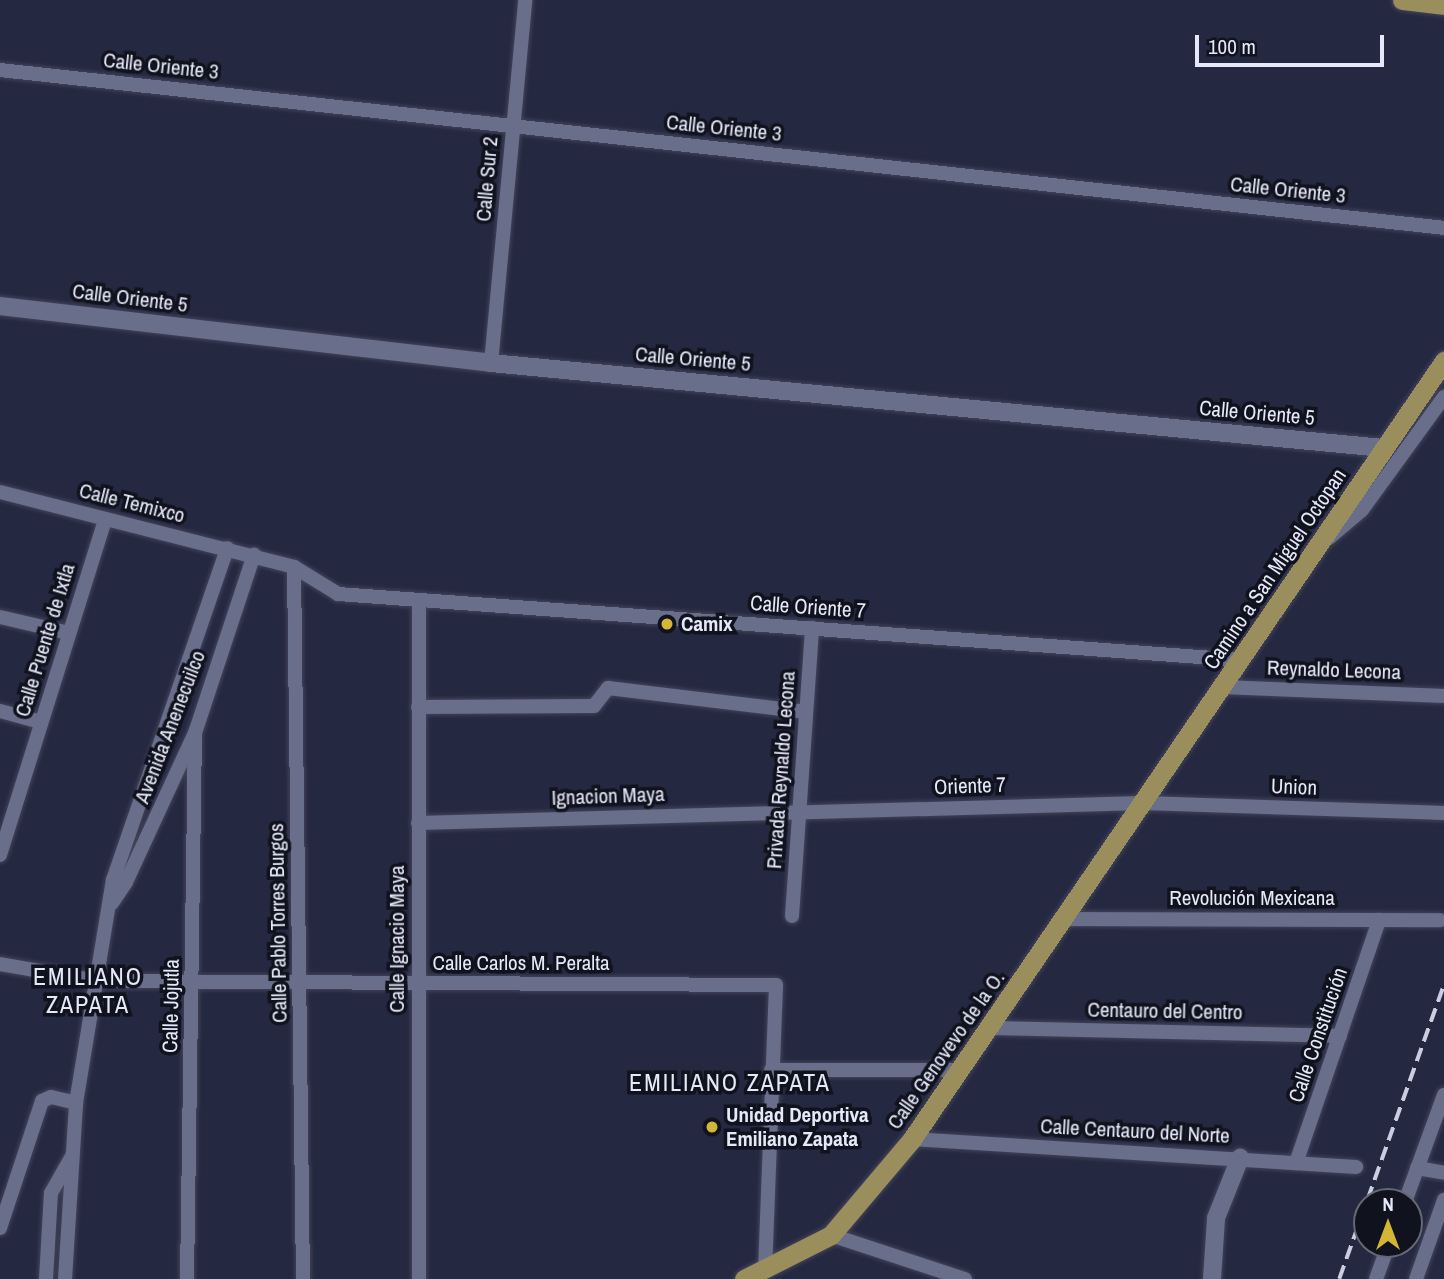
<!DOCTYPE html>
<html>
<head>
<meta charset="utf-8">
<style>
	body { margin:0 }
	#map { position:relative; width:1444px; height:1279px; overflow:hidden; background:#252841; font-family:"Archivo Narrow",sans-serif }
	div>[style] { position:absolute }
	.roads { filter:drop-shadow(0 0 2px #424459) drop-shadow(0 0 2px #424459) }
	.minor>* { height:14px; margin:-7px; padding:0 7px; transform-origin:7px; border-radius:7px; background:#696e8b }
	.tertiary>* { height:18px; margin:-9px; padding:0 9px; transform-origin:9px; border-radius:9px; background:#696e8b }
	.primary>* { height:19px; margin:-9.5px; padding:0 9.5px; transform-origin:9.5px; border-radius:9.5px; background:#9a8e5d }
	.rail>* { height:3.5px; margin-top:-1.75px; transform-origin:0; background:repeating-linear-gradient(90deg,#cbcee0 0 14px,transparent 0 21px) }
	.dots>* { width:19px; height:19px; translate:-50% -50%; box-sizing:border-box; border:4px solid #10121d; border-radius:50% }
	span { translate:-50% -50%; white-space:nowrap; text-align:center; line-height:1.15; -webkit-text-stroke:7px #10121d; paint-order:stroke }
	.street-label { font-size:21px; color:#e5e8f9 }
	.poi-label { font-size:21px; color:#e5e8f9; font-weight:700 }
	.left { translate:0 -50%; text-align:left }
	.quarter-label { font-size:24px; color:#e5e8f9; letter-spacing:2px }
	.north { position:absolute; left:1353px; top:1188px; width:70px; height:70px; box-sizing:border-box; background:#10121d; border:2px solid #656875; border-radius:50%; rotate:0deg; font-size:19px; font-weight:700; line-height:28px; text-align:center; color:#e5e8f9 }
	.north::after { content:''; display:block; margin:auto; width:24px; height:32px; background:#d3b635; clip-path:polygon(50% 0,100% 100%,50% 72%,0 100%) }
	.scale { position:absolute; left:1195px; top:35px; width:189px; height:32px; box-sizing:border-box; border:4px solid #e5e8f9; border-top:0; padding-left:9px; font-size:21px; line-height:24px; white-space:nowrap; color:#e5e8f9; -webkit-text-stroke:5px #10121d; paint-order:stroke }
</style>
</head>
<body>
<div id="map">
	<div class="roads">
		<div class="minor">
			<i style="left:0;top:70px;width:1453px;rotate:6.24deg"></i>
			<i style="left:491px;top:363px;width:365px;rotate:-84.6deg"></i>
			<i style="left:0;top:492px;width:303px;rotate:14.3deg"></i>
			<i style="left:294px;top:567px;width:52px;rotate:31.5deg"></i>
			<i style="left:338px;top:594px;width:906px;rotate:4.18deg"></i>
			<i style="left:1329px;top:538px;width:43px;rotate:-40.3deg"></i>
			<i style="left:1362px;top:510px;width:140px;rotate:-54deg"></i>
			<i style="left:294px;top:567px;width:712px;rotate:89.28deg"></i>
			<i style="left:0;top:617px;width:71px;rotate:13.1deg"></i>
			<i style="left:1223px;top:687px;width:221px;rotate:2.3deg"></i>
			<i style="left:418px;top:707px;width:176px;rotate:-0.3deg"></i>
			<i style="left:594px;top:706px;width:23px;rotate:-52deg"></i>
			<i style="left:608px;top:688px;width:198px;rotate:6.9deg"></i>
			<i style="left:0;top:711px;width:42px;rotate:15deg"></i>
			<i style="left:418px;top:823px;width:725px;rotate:-1.58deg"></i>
			<i style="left:1143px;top:803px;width:301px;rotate:1.9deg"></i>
			<i style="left:0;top:855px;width:352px;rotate:-72.6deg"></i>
			<i style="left:112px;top:903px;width:25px;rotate:-56deg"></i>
			<i style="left:126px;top:882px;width:164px;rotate:-65.2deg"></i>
			<i style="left:195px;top:733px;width:188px;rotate:-71.7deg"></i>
			<i style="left:792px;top:916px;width:289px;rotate:-86deg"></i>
			<i style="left:1064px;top:919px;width:376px;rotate:0.2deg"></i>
			<i style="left:0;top:964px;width:99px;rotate:9.8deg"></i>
			<i style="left:98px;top:981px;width:678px;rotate:0.34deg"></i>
			<i style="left:776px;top:985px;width:285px;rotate:92.2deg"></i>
			<i style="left:989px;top:1028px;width:351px;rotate:1.3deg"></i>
			<i style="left:771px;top:1070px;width:190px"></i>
			<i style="left:912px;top:1139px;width:445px;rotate:3.6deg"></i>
			<i style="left:1296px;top:1163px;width:257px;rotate:-71.1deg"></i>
			<i style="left:1417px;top:1168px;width:27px;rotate:10deg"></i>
			<i style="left:1405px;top:1202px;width:114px;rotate:-70deg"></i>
			<i style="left:0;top:1228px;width:134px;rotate:-71.7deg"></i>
			<i style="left:42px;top:1101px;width:10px;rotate:-24deg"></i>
			<i style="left:51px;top:1097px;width:26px;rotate:13deg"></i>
			<i style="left:831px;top:1235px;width:141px;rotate:18.2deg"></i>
			<i style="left:46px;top:1279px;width:86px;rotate:-86.7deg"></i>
			<i style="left:51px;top:1193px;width:43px;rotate:-60.4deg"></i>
			<i style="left:65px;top:1279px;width:176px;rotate:-86.4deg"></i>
			<i style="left:76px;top:1103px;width:226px;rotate:-80.6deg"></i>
			<i style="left:113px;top:880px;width:351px;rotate:-71deg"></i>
			<i style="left:187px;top:1279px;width:546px;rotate:-89.16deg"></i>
			<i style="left:419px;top:1279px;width:679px;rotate:-90deg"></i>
			<i style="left:1376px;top:1279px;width:37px;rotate:-70deg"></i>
			<i style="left:1416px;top:1279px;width:84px;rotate:-70.5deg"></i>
		</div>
		<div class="tertiary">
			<i style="left:0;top:306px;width:494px;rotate:6.6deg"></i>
			<i style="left:491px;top:363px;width:896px;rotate:5.44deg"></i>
			<i style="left:1212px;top:1279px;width:61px;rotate:-86.2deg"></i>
			<i style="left:1216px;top:1218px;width:65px;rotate:-68.2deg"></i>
		</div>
		<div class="primary">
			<i style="left:1402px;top:0;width:42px;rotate:6.8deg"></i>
			<i style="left:744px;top:1279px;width:97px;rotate:-26.8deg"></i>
			<i style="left:831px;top:1235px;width:126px;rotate:-49.8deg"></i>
			<i style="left:912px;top:1139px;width:943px;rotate:-55.64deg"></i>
		</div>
	</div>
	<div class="rail">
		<i style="left:1339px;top:1279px;width:313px;rotate:-70.4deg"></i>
	</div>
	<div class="dots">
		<i style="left:667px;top:624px;background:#d3b635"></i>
		<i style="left:712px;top:1127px;background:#d3b635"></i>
	</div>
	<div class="street-label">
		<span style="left:161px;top:66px;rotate:6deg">Calle Oriente 3</span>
		<span style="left:724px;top:128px;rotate:6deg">Calle Oriente 3</span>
		<span style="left:487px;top:179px;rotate:-85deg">Calle Sur 2</span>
		<span style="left:1288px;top:190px;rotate:6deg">Calle Oriente 3</span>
		<span style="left:130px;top:298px;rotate:7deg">Calle Oriente 5</span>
		<span style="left:693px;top:359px;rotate:5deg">Calle Oriente 5</span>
		<span style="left:1257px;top:413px;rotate:5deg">Calle Oriente 5</span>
		<span style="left:132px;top:503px;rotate:14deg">Calle Temixco</span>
		<span style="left:1275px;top:569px;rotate:-56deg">Camino a San Miguel Octopan</span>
		<span style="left:808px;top:607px;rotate:4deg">Calle Oriente 7</span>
		<span style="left:45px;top:640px;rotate:-73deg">Calle Puente de Ixtla</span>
		<span style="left:1334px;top:670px;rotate:2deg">Reynaldo Lecona</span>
		<span style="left:170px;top:727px;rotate:-69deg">Avenida Anenecuilco</span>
		<span style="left:781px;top:770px;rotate:-86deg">Privada Reynaldo Lecona</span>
		<span style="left:970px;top:786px;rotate:-2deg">Oriente 7</span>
		<span style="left:1294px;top:787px;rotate:2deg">Union</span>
		<span style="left:608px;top:796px;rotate:-2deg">Ignacion Maya</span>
		<span style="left:1252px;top:898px">Revolución Mexicana</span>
		<span style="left:278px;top:923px;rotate:-91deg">Calle Pablo Torres Burgos</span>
		<span style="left:397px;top:939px;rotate:-90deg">Calle Ignacio Maya</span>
		<span style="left:521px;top:963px">Calle Carlos M. Peralta</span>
		<span style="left:171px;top:1006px;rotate:-89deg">Calle Jojutla</span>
		<span style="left:1165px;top:1011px;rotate:1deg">Centauro del Centro</span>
		<span style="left:1318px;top:1035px;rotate:-71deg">Calle Constitución</span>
		<span style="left:946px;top:1050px;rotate:-55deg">Calle Genovevo de la O.</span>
		<span style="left:1135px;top:1131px;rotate:3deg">Calle Centauro del Norte</span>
	</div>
	<div class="poi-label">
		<span class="left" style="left:681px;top:624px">Camix</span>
		<span class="left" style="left:726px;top:1127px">Unidad Deportiva<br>Emiliano Zapata</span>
	</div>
	<div class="quarter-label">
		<span style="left:88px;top:991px">EMILIANO<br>ZAPATA</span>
		<span style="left:730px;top:1083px">EMILIANO ZAPATA</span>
	</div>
	<div class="north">N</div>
	<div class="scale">100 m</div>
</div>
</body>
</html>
